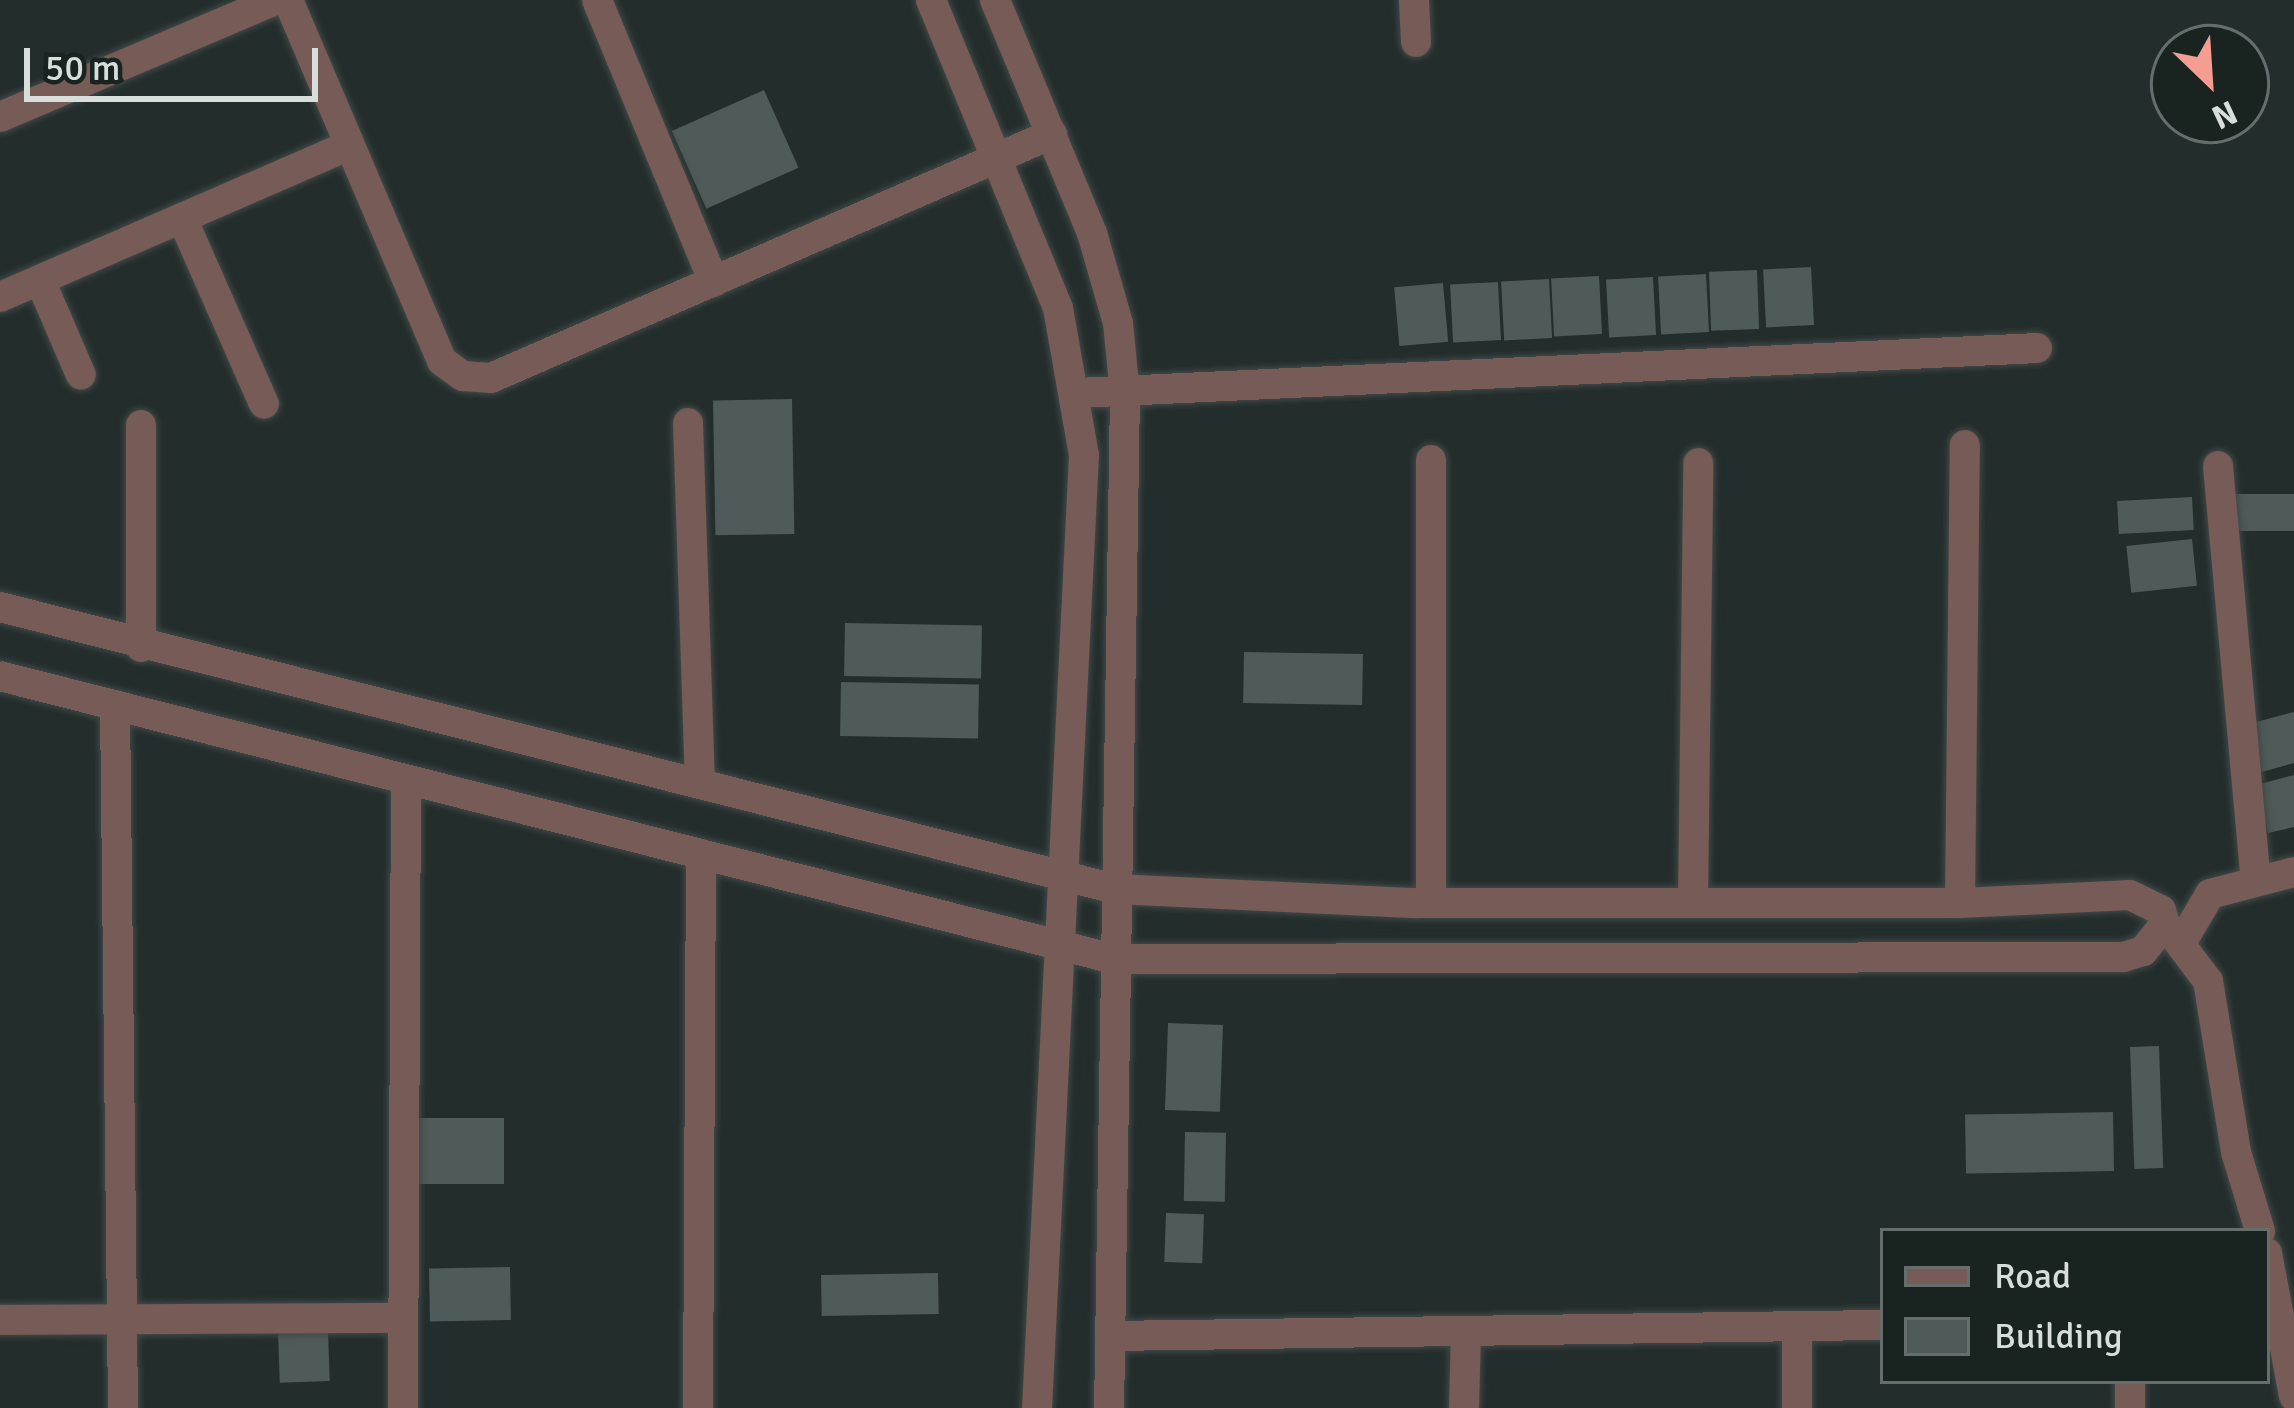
<!DOCTYPE html>
<html>
<head>
<meta charset="utf-8">
<style>
	body { margin:0 }
	#map { position:relative; width:2294px; height:1408px; overflow:hidden; background:#232d2b; font-family:Signika,sans-serif }
	div>[style] { position:absolute }
	.building>* { inset:0; background:#4f5b58; transform-origin:0 0 }
	.roads { filter:drop-shadow(0 0 3px #404947) drop-shadow(0 0 3px #404947) }
	.minor>* { height:30px; margin:-15px; padding:0 15px; transform-origin:15px; border-radius:15px; background:#765b57 }
	span { translate:-50% -50%; white-space:nowrap; text-align:center; line-height:1.15; -webkit-text-stroke:9px #192421; paint-order:stroke }
	.legend { position:absolute; left:1880px; top:1228px; width:390px; height:156px; box-sizing:border-box; background:#192421; border:3px solid #656e6c; margin:0; padding:15px 21px; list-style:none; font-size:36px; color:#d7dedc }
	.legend li { display:flex; align-items:center; gap:24px; height:60px }
	.legend b { width:60px; border:3px solid #656e6c }
	.north { position:absolute; left:2150px; top:24px; width:120px; height:120px; box-sizing:border-box; background:#192421; border:3px solid #656e6c; border-radius:50%; rotate:155deg; font-size:33px; font-weight:700; line-height:48px; text-align:center; color:#d7dedc }
	.north::after { content:''; display:block; margin:auto; width:42px; height:54px; background:#f59c93; clip-path:polygon(50% 0,100% 100%,50% 72%,0 100%) }
	.scale { position:absolute; left:24px; top:48px; width:294px; height:54px; box-sizing:border-box; border:6px solid #d7dedc; border-top:0; padding-left:15px; font-size:36px; line-height:42px; white-space:nowrap; color:#d7dedc; -webkit-text-stroke:9px #192421; paint-order:stroke }
</style>
</head>
<body>
<div id="map">
	<div class="building">
		<i style="left:764px;top:90px;width:85px;height:101px;rotate:66deg"></i>
		<i style="left:1811px;top:267px;width:58px;height:48px;rotate:87deg"></i>
		<i style="left:1757px;top:270px;width:59px;height:48px;rotate:88deg"></i>
		<i style="left:1706px;top:274px;width:58px;height:48px;rotate:87deg"></i>
		<i style="left:1599px;top:276px;width:58px;height:48px;rotate:87deg"></i>
		<i style="left:1653px;top:277px;width:58px;height:47px;rotate:87deg"></i>
		<i style="left:1549px;top:279px;width:59px;height:48px;rotate:87deg"></i>
		<i style="left:1498px;top:282px;width:58px;height:48px;rotate:87deg"></i>
		<i style="left:1443px;top:283px;width:59px;height:49px;rotate:85deg"></i>
		<i style="left:792px;top:399px;width:135px;height:79px;rotate:89deg"></i>
		<i style="left:2294px;top:494px;width:37px;height:65px;rotate:90deg"></i>
		<i style="left:2192px;top:497px;width:33px;height:75px;rotate:87deg"></i>
		<i style="left:2192px;top:539px;width:47px;height:66px;rotate:84deg"></i>
		<i style="left:845px;top:623px;width:137px;height:53px;rotate:1deg"></i>
		<i style="left:1244px;top:652px;width:119px;height:51px;rotate:1deg"></i>
		<i style="left:841px;top:682px;width:138px;height:54px;rotate:1deg"></i>
		<i style="clip-path:polygon(2294px 712px,2294px 763px,2258px 773px,2245px 725px)"></i>
		<i style="clip-path:polygon(2294px 775px,2294px 827px,2268px 833px,2256px 785px)"></i>
		<i style="left:1168px;top:1023px;width:55px;height:87px;rotate:2deg"></i>
		<i style="left:2159px;top:1046px;width:122px;height:29px;rotate:88deg"></i>
		<i style="left:2113px;top:1112px;width:59px;height:148px;rotate:89deg"></i>
		<i style="left:413px;top:1118px;width:91px;height:66px"></i>
		<i style="left:1185px;top:1132px;width:41px;height:69px;rotate:1deg"></i>
		<i style="left:1166px;top:1213px;width:38px;height:49px;rotate:2deg"></i>
		<i style="left:510px;top:1267px;width:53px;height:81px;rotate:89deg"></i>
		<i style="left:938px;top:1273px;width:41px;height:117px;rotate:89deg"></i>
		<i style="left:328px;top:1331px;width:50px;height:50px;rotate:88deg"></i>
	</div>
	<div class="roads">
		<div class="minor">
			<i style="left:288px;top:0;width:392px;rotate:66.9deg"></i>
			<i style="left:442px;top:361px;width:26px;rotate:36deg"></i>
			<i style="left:463px;top:376px;width:28px;rotate:4deg"></i>
			<i style="left:491px;top:378px;width:612px;rotate:-23.51deg"></i>
			<i style="left:597px;top:0;width:305px;rotate:67.5deg"></i>
			<i style="left:931px;top:0;width:333px;rotate:67.6deg"></i>
			<i style="left:1058px;top:308px;width:149px;rotate:80deg"></i>
			<i style="left:1084px;top:455px;width:954px;rotate:92.82deg"></i>
			<i style="left:995px;top:0;width:252px;rotate:67.4deg"></i>
			<i style="left:1092px;top:233px;width:94px;rotate:73.9deg"></i>
			<i style="left:1118px;top:323px;width:71px;rotate:84.4deg"></i>
			<i style="left:1125px;top:394px;width:1014px;rotate:90.9deg"></i>
			<i style="left:1414px;top:0;width:42px;rotate:87.3deg"></i>
			<i style="left:0;top:117px;width:299px;rotate:-23deg"></i>
			<i style="left:182px;top:218px;width:203px;rotate:66.2deg"></i>
			<i style="left:40px;top:280px;width:103px;rotate:66.7deg"></i>
			<i style="left:0;top:297px;width:379px;rotate:-23.5deg"></i>
			<i style="left:1077px;top:393px;width:961px;rotate:-2.68deg"></i>
			<i style="left:688px;top:423px;width:356px;rotate:88.1deg"></i>
			<i style="left:2218px;top:466px;width:416px;rotate:84.8deg"></i>
			<i style="left:0;top:607px;width:1150px;rotate:14.19deg"></i>
			<i style="left:1115px;top:889px;width:302px;rotate:2.7deg"></i>
			<i style="left:1417px;top:903px;width:543px"></i>
			<i style="left:1960px;top:903px;width:170px;rotate:-2.7deg"></i>
			<i style="left:2130px;top:895px;width:34px;rotate:26deg"></i>
			<i style="left:2161px;top:910px;width:15px;rotate:74deg"></i>
			<i style="left:2165px;top:924px;width:35px;rotate:129deg"></i>
			<i style="left:2143px;top:951px;width:21px;rotate:163deg"></i>
			<i style="left:2123px;top:957px;width:1009px;rotate:179.89deg"></i>
			<i style="left:1114px;top:959px;width:1149px;rotate:-165.75deg"></i>
			<i style="left:141px;top:647px;width:222px;rotate:-90deg"></i>
			<i style="left:115px;top:705px;width:703px;rotate:89.35deg"></i>
			<i style="left:1431px;top:903px;width:443px;rotate:-90deg"></i>
			<i style="left:1693px;top:903px;width:440px;rotate:-89.3deg"></i>
			<i style="left:1960px;top:903px;width:458px;rotate:-89.4deg"></i>
			<i style="left:2165px;top:924px;width:71px;rotate:53deg"></i>
			<i style="left:2208px;top:981px;width:173px;rotate:80.7deg"></i>
			<i style="left:2236px;top:1152px;width:83px;rotate:73.1deg"></i>
			<i style="left:2183px;top:940px;width:53px;rotate:-59.6deg"></i>
			<i style="left:2210px;top:894px;width:87px;rotate:-14.7deg"></i>
			<i style="left:2267px;top:1253px;width:146px;rotate:79.3deg"></i>
			<i style="left:0;top:1320px;width:403px;rotate:-0.3deg"></i>
			<i style="left:1110px;top:1336px;width:773px;rotate:-0.82deg"></i>
			<i style="left:2130px;top:1381px;width:27px;rotate:90deg"></i>
			<i style="left:403px;top:1408px;width:628px;rotate:-89.73deg"></i>
			<i style="left:698px;top:1408px;width:554px;rotate:-89.69deg"></i>
			<i style="left:1464px;top:1408px;width:77px;rotate:-88.5deg"></i>
			<i style="left:1797px;top:1408px;width:81px;rotate:-90deg"></i>
		</div>
	</div>
	<ul class="legend">
	<li><b style="height:15px;background:#765b57"></b>Road</li>
	<li><b style="height:33px;background:#4f5b58"></b>Building</li>
	</ul>
	<div class="north">N</div>
	<div class="scale">50 m</div>
</div>
</body>
</html>
